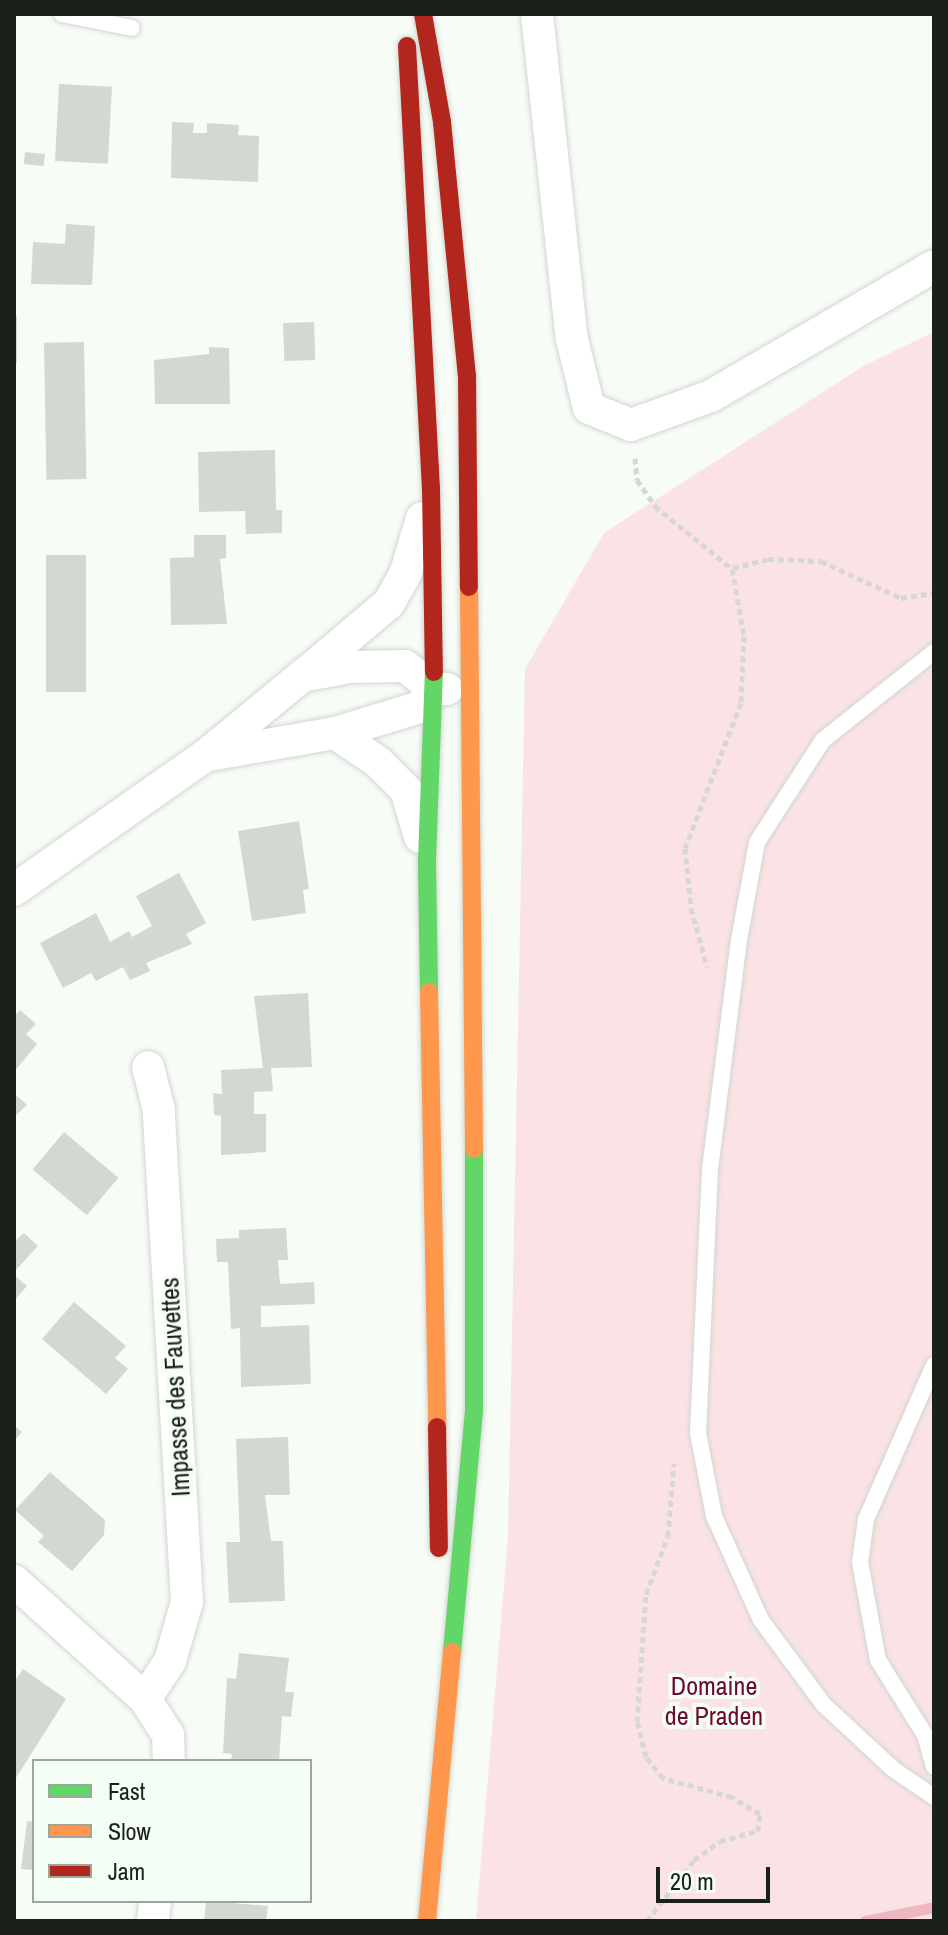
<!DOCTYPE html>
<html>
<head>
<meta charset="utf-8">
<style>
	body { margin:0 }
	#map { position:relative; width:948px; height:1935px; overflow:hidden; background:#f7fcf6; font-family:"Archivo Narrow",sans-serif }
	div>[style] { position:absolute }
	.green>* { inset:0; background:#fbe3e5 }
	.stream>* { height:11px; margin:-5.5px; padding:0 5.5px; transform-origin:5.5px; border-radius:5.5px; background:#efb7c2 }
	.building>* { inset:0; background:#d3d8d2; transform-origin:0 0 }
	.path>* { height:5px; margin-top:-2.5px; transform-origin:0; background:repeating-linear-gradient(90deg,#d6d7d6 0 6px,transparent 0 10px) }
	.roads { filter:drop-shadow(0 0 2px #d1d6d0) drop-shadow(0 0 2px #d1d6d0) }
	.lane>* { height:16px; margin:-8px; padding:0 8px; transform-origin:8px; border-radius:8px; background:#fefffe }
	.street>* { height:32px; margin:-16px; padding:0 16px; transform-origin:16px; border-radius:16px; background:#fefffe }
	.fast>* { height:18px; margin:-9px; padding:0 9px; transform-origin:9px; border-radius:9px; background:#63d668 }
	.slow>* { height:18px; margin:-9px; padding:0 9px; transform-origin:9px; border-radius:9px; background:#ff974d }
	.jam>* { height:18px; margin:-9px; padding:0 9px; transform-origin:9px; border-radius:9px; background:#b3261e }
	span { translate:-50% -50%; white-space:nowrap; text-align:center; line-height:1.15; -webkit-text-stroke:8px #f5fef4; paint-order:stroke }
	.street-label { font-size:26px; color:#1a201a }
	.park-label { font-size:26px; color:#6c0b31 }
	.frame { position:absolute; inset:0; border:16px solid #1a201a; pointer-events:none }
	.legend { position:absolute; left:32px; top:1759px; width:280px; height:144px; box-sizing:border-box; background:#f5fef4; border:2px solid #9da59d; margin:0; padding:10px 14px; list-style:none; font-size:24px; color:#1a201a }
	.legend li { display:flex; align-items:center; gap:16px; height:40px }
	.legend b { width:40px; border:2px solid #9da59d }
	.scale { position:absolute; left:656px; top:1867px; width:114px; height:36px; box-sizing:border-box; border:4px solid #1a201a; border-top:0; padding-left:10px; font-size:24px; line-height:28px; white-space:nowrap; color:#1a201a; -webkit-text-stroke:6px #f5fef4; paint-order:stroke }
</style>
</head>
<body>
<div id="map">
	<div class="green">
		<i style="clip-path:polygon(934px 332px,934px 1921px,476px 1921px,508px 1537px,525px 669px,604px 533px,865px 365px)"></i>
	</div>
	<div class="stream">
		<i style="left:865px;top:1921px;width:70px;rotate:-11.5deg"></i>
	</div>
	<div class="building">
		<i style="left:59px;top:84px;width:53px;height:77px;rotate:3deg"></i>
		<i style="clip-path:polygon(172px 122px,194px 123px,193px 133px,207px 133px,207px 123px,239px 125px,238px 135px,259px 136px,258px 182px,171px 178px)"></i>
		<i style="left:25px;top:152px;width:20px;height:12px;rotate:6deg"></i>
		<i style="clip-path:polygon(66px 224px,95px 226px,92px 285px,31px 284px,33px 242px,65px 244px)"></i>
		<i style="left:14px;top:316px;width:3px;height:47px"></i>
		<i style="left:314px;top:322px;width:38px;height:31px;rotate:88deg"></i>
		<i style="left:84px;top:342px;width:137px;height:40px;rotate:89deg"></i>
		<i style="clip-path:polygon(209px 347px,229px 348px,230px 404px,155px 404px,154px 360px,209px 354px)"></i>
		<i style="clip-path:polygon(275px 450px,276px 510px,282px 510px,282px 533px,246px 534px,245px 511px,199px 512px,198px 452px)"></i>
		<i style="clip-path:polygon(194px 535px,226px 535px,226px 558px,220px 559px,227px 624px,171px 625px,170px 558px,194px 557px)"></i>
		<i style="left:46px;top:555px;width:40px;height:137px"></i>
		<i style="clip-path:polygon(299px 821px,309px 889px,303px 890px,306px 913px,252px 921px,238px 831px)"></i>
		<i style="clip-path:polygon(179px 873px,206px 923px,186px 934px,192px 944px,146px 963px,150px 971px,130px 980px,123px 967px,96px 981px,91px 973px,63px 988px,40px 943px,96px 913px,110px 942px,129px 931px,132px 937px,152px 926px,136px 896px)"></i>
		<i style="clip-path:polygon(308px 993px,312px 1067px,271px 1068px,273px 1091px,254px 1092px,254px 1114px,266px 1114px,266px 1152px,221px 1155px,221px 1116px,214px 1115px,213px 1093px,222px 1094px,221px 1070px,263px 1068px,254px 996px)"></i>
		<i style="clip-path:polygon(20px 1010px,36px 1024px,26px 1034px,37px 1044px,14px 1072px,14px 1017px)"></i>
		<i style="clip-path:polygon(14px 1093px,27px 1105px,14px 1117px)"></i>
		<i style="left:64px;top:1132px;width:71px;height:49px;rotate:40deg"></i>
		<i style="clip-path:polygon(286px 1228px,288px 1260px,278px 1260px,280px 1284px,314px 1282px,315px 1304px,261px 1306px,261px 1327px,309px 1325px,311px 1384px,241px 1387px,240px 1328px,231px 1329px,228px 1262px,217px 1262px,216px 1239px,239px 1238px,239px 1230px)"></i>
		<i style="clip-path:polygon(24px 1233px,38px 1246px,14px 1272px,14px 1242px)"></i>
		<i style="clip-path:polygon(14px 1275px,27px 1286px,14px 1301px)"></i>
		<i style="clip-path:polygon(74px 1302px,126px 1346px,115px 1358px,128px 1369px,106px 1394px,42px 1339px)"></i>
		<i style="clip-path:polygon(14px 1425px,22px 1432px,14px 1441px)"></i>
		<i style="clip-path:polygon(288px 1437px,290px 1495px,265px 1495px,271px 1541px,283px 1541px,285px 1601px,229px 1603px,226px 1542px,240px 1542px,236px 1439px)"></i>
		<i style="clip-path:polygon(50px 1472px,105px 1520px,104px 1535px,72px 1571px,38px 1542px,44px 1536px,15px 1510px)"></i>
		<i style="clip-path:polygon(239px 1653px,289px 1658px,285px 1692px,294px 1692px,291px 1717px,282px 1716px,279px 1761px,231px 1761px,232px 1754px,223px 1753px,227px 1678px,236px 1679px)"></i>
		<i style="clip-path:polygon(23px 1669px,66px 1699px,14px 1781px,14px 1682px)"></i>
		<i style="clip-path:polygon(27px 1821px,34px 1822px,34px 1870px,21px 1869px)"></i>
		<i style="clip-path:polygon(206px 1901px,268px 1906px,266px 1921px,204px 1921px)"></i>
	</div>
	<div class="path">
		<i style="left:635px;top:458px;width:22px;rotate:85deg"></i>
		<i style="left:637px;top:480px;width:32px;rotate:55deg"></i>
		<i style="left:655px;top:506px;width:99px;rotate:39.3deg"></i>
		<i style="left:732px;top:569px;width:68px;rotate:79.8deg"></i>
		<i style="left:744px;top:636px;width:67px;rotate:92.6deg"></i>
		<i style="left:741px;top:703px;width:155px;rotate:111.1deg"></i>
		<i style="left:685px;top:848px;width:60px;rotate:84.3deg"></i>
		<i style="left:691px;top:908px;width:61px;rotate:74.8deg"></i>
		<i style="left:733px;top:568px;width:36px;rotate:-14deg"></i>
		<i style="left:768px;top:559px;width:53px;rotate:2.2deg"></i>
		<i style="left:821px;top:561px;width:88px;rotate:24.8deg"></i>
		<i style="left:901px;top:598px;width:33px;rotate:-9deg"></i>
		<i style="left:647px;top:1921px;width:77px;rotate:-52.4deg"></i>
		<i style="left:694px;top:1860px;width:32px;rotate:-36deg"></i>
		<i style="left:720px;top:1841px;width:39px;rotate:-15deg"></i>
		<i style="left:758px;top:1831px;width:17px;rotate:-83deg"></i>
		<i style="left:760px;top:1814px;width:33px;rotate:-149deg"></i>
		<i style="left:732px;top:1797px;width:72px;rotate:-164.6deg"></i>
		<i style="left:663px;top:1778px;width:27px;rotate:-129deg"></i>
		<i style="left:646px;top:1757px;width:36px;rotate:-104deg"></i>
		<i style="left:637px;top:1722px;width:128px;rotate:-86deg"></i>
		<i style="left:646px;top:1594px;width:62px;rotate:-69.2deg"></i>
		<i style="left:668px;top:1536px;width:73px;rotate:-85.3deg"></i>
	</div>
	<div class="roads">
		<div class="lane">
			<i style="left:62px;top:14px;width:71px;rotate:11.3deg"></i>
			<i style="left:934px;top:652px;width:142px;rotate:141.6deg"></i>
			<i style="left:823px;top:740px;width:121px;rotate:122.9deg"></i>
			<i style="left:757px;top:842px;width:100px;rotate:100.4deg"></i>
			<i style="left:739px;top:940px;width:231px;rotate:97.2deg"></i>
			<i style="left:710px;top:1169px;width:264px;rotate:92.6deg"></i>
			<i style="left:698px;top:1433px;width:85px;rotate:79.1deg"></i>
			<i style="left:714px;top:1516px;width:114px;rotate:65.7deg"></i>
			<i style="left:761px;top:1620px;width:106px;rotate:53.5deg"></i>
			<i style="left:824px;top:1705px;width:94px;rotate:42.8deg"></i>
			<i style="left:893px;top:1769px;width:50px;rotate:34.3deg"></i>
			<i style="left:934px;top:1365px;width:168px;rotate:113.8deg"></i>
			<i style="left:866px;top:1519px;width:43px;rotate:97.9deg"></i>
			<i style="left:860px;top:1562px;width:100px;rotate:79.6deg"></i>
			<i style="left:878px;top:1660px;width:89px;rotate:57.9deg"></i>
			<i style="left:925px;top:1735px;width:33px;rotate:74deg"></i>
		</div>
		<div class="street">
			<i style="left:537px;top:14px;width:327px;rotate:83.9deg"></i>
			<i style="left:572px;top:339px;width:71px;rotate:76.2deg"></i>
			<i style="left:589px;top:408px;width:45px;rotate:22deg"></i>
			<i style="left:631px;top:425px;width:85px;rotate:-19.9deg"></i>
			<i style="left:711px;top:396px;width:258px;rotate:-30.2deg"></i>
			<i style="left:305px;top:674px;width:110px;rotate:-40.2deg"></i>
			<i style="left:389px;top:603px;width:35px;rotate:-61deg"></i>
			<i style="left:406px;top:572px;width:56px;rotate:-73.5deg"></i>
			<i style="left:335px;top:733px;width:89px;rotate:-17deg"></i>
			<i style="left:420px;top:707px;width:23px;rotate:-52deg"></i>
			<i style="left:209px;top:755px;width:128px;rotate:-9.9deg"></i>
			<i style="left:335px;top:733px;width:52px;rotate:34deg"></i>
			<i style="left:378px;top:762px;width:40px;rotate:45deg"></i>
			<i style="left:406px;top:790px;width:49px;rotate:73.4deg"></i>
			<i style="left:14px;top:890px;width:233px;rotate:-35.1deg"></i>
			<i style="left:205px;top:756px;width:126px;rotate:-39.5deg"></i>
			<i style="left:302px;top:676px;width:49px;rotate:-10.6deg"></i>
			<i style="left:350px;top:667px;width:55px;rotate:-1deg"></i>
			<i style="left:405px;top:666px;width:37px;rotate:38deg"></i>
			<i style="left:434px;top:689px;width:13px"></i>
			<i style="left:14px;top:1581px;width:176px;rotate:42deg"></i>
			<i style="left:145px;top:1699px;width:43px;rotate:57.4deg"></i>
			<i style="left:168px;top:1735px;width:26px;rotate:88deg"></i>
			<i style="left:145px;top:1699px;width:45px;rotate:-56.7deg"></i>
			<i style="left:170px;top:1661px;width:61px;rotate:-73.9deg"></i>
			<i style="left:187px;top:1602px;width:493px;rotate:-93.3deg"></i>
			<i style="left:159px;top:1110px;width:44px;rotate:-104.3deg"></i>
			<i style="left:153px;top:1921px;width:20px;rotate:-84deg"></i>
		</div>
		<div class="fast">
			<i style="left:429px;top:992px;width:132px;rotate:-90.9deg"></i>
			<i style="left:427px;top:860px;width:188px;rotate:-87.9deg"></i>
			<i style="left:452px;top:1652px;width:243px;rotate:-84.8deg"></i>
			<i style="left:474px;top:1410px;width:261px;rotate:-90deg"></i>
		</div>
		<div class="slow">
			<i style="left:469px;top:587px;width:562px;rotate:89.49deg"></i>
			<i style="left:429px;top:992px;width:435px;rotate:88.9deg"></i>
			<i style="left:427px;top:1921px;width:270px;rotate:-84.7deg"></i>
		</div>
		<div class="jam">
			<i style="left:423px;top:14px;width:110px;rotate:80deg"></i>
			<i style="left:442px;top:122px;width:254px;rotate:84.4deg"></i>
			<i style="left:467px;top:375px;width:212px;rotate:89.5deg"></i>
			<i style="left:407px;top:46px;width:443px;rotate:86.9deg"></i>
			<i style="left:431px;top:488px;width:184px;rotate:89.1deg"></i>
			<i style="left:437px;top:1427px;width:121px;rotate:89.1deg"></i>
		</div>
	</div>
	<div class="street-label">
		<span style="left:175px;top:1387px;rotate:-93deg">Impasse des Fauvettes</span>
	</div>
	<div class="park-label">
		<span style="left:714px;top:1701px">Domaine<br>de Praden</span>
	</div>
	<div class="frame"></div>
	<ul class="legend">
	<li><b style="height:10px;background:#63d668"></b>Fast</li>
	<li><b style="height:10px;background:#ff974d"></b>Slow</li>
	<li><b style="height:10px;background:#b3261e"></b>Jam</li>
	</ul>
	<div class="scale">20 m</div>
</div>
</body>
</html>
